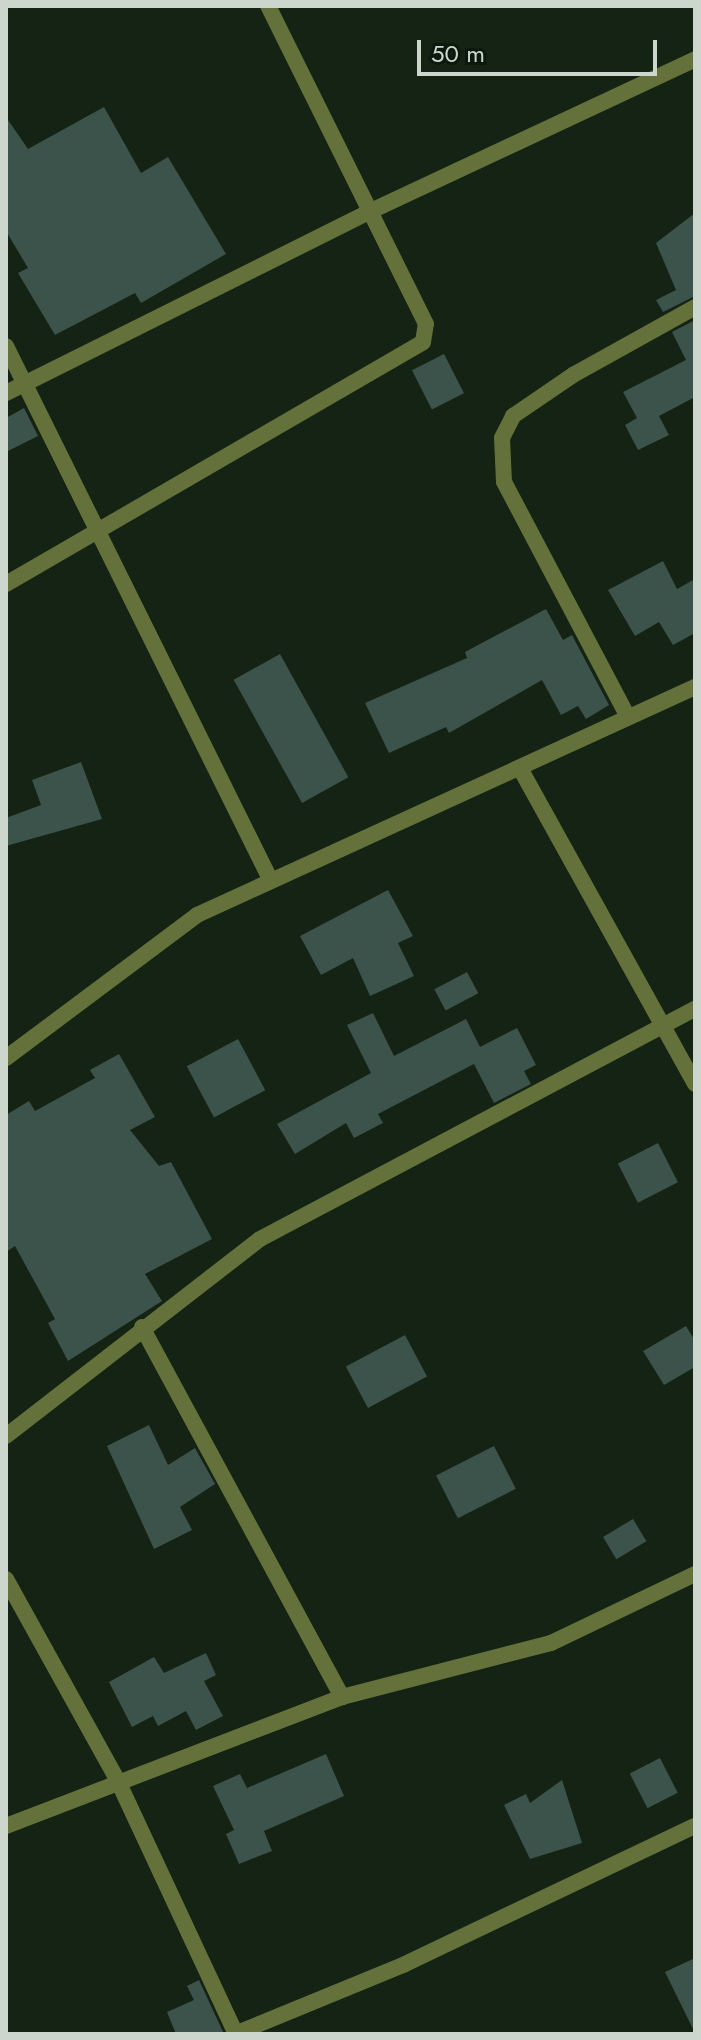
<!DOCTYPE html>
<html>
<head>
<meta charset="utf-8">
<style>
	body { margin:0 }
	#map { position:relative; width:701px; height:2040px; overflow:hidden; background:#142314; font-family:Jost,sans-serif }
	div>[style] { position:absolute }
	.building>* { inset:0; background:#3b534a; transform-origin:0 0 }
	.street>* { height:16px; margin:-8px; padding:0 8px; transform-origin:8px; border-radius:8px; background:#64713a }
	span { translate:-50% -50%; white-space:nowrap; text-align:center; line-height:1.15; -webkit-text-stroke:7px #0b190c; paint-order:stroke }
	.frame { position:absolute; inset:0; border:8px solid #cdd6cd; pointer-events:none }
	.scale { position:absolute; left:417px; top:40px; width:240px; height:36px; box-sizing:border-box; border:4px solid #cdd6cd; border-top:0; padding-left:10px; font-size:24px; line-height:28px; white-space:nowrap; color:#cdd6cd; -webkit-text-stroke:6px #0b190c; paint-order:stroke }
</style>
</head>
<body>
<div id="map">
	<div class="building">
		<i style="clip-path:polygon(104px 107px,141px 173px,168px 157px,226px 254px,141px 303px,135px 293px,55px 335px,18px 273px,28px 268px,6px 231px,6px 117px,28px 149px)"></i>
		<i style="clip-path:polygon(695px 213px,695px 296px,663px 312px,656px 300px,676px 290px,656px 243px)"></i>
		<i style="clip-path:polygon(695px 320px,695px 397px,659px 416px,669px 435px,638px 450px,625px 425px,637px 418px,623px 392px,686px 360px,672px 332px)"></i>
		<i style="left:444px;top:354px;width:44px;height:36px;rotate:63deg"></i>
		<i style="clip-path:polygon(24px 408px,38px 436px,6px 452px,6px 418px)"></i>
		<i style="clip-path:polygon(663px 561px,677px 589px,695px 579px,695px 633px,673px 645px,659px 622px,635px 636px,608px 590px)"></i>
		<i style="clip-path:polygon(546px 609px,563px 640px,572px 635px,609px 705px,586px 719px,578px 706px,561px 715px,542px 680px,449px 733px,446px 727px,389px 753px,365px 703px,467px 658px,465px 652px)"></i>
		<i style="left:280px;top:654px;width:141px;height:53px;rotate:61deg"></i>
		<i style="clip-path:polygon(81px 762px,102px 819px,6px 846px,6px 818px,41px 805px,32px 780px)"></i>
		<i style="clip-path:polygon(388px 890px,413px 936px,398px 943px,414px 976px,370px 996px,353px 958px,321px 975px,300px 936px)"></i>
		<i style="left:467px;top:972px;width:24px;height:37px;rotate:62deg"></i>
		<i style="clip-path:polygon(373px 1013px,394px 1056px,466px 1019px,480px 1047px,517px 1028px,536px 1065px,524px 1071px,531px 1084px,494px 1103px,474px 1064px,378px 1114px,383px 1123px,354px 1138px,346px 1123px,295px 1154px,277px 1124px,371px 1073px,347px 1025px)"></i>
		<i style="left:238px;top:1039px;width:58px;height:58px;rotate:62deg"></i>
		<i style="clip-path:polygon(119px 1054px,155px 1117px,130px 1130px,159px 1166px,171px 1162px,212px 1239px,145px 1274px,162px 1301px,68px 1361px,48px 1323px,55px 1319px,15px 1246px,6px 1252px,6px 1115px,29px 1101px,35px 1111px,95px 1078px,90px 1070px)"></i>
		<i style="left:658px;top:1143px;width:44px;height:45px;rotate:63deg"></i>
		<i style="clip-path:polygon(686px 1326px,695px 1341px,695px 1367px,664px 1385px,643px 1351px)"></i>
		<i style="left:405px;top:1335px;width:47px;height:67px;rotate:62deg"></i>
		<i style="clip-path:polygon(149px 1425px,168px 1465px,195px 1448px,215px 1484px,180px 1507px,192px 1530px,154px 1549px,107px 1446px)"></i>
		<i style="left:494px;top:1446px;width:48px;height:65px;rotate:63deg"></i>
		<i style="left:633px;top:1519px;width:26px;height:35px;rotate:59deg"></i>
		<i style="clip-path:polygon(206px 1653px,216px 1675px,204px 1681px,223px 1716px,196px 1730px,186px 1711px,158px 1726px,153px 1716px,132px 1727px,109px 1682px,154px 1657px,164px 1673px)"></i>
		<i style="clip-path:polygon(326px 1754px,344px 1796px,264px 1831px,272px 1851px,239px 1864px,226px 1834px,234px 1830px,213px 1786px,240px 1774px,247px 1788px)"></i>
		<i style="left:660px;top:1758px;width:39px;height:34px;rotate:63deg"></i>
		<i style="clip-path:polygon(562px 1780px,582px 1843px,530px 1859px,504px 1805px,526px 1794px,530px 1803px)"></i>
		<i style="clip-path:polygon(695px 1958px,695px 2033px,665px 1972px)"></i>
		<i style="clip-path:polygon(199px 1980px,224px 2034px,176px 2034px,167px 2012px,194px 2000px,187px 1986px)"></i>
	</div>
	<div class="street">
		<i style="left:6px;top:346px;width:593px;rotate:63.65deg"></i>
		<i style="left:6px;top:393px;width:408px;rotate:-26.5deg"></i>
		<i style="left:371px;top:211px;width:358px;rotate:-25.1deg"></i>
		<i style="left:6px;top:584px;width:482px;rotate:-30.1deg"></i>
		<i style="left:423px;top:342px;width:18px;rotate:-81deg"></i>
		<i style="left:426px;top:324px;width:355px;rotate:-116.4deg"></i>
		<i style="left:628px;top:717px;width:266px;rotate:-117.8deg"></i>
		<i style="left:504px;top:482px;width:44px;rotate:-92.6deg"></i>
		<i style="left:502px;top:438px;width:25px;rotate:-63deg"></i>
		<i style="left:513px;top:416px;width:73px;rotate:-34.3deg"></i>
		<i style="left:573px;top:375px;width:140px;rotate:-29.1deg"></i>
		<i style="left:521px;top:770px;width:359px;rotate:61deg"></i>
		<i style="left:6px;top:1058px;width:239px;rotate:-36.8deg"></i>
		<i style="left:197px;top:915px;width:548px;rotate:-24.6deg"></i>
		<i style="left:142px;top:1327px;width:421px;rotate:61.6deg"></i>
		<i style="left:6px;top:1436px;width:321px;rotate:-37.8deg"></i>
		<i style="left:260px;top:1239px;width:492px;rotate:-27.9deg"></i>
		<i style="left:6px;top:1579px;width:229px;rotate:61deg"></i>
		<i style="left:117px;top:1779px;width:281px;rotate:65deg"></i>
		<i style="left:6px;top:1826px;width:360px;rotate:-21deg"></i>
		<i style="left:342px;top:1697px;width:216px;rotate:-14.5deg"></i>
		<i style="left:551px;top:1643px;width:160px;rotate:-25.6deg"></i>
		<i style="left:235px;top:2034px;width:182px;rotate:-22.3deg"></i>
		<i style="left:403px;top:1965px;width:323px;rotate:-25.5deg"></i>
	</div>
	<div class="frame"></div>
	<div class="scale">50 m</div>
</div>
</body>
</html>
